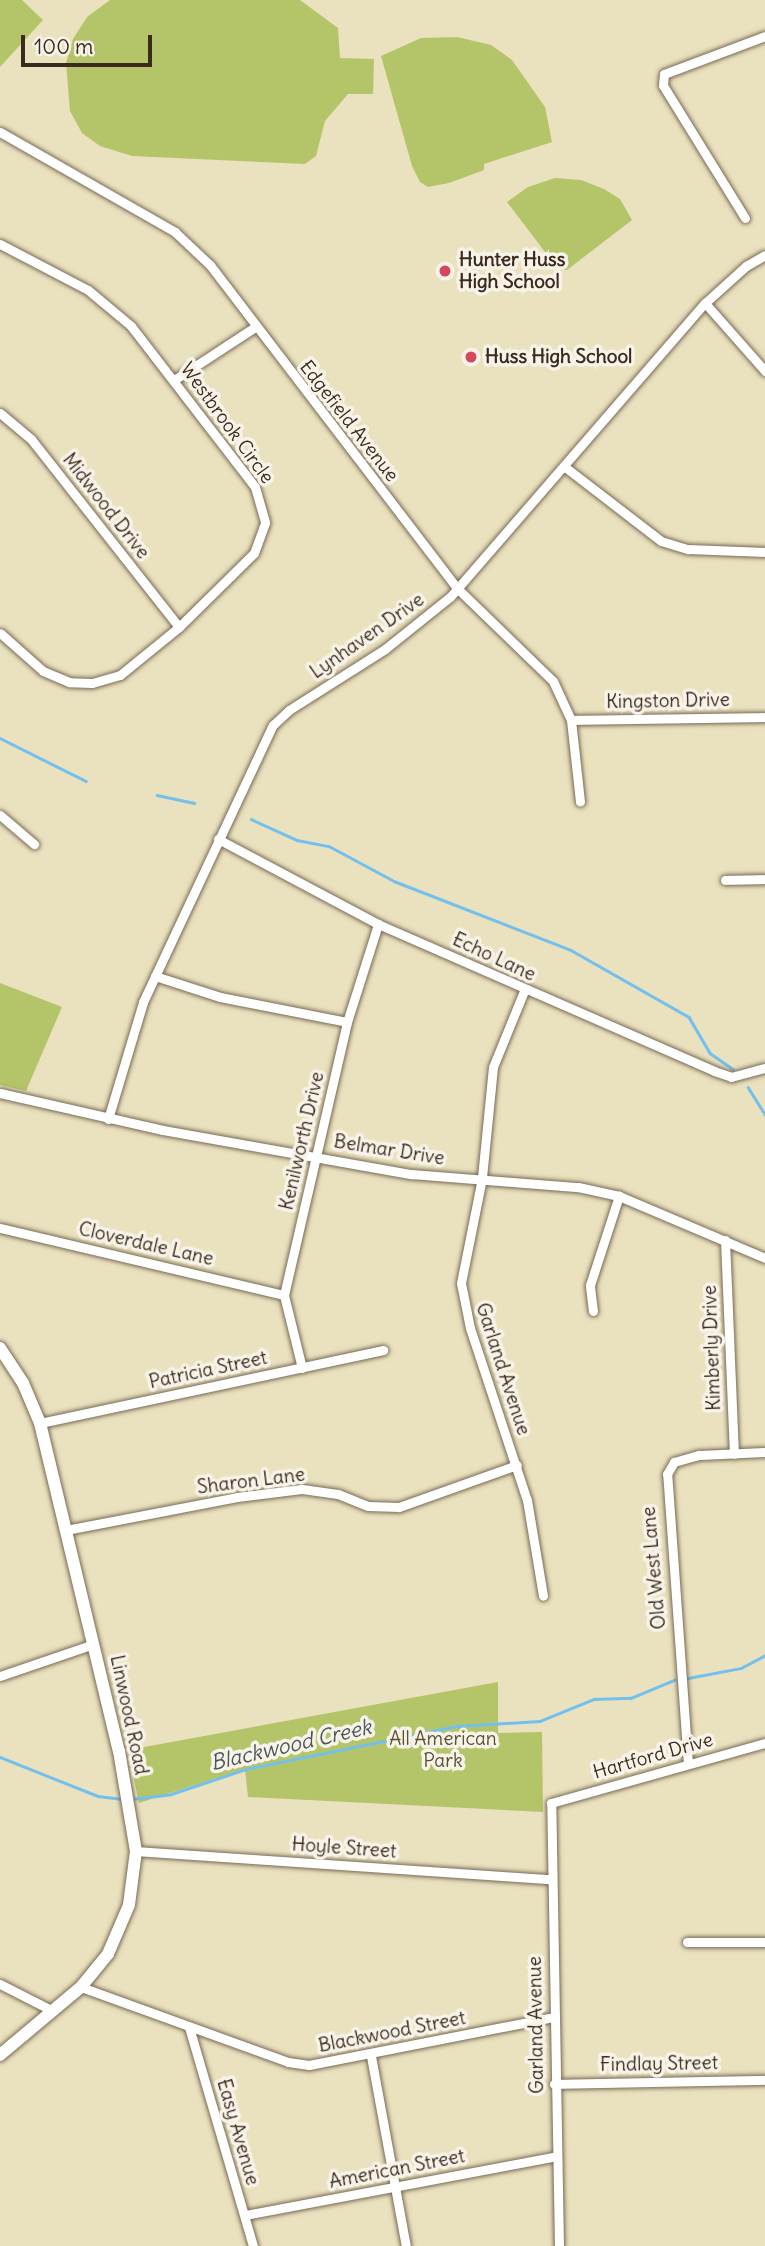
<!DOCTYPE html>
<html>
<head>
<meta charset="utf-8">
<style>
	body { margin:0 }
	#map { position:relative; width:765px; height:2246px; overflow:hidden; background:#eae1be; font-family:Delius,sans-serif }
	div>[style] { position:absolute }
	.green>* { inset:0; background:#b4c569 }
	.stream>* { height:2.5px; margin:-1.25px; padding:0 1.25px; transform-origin:1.25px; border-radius:1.25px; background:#73c0ed }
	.roads { filter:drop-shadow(0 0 2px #786a56) drop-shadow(0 0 2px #786a56) }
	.minor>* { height:9px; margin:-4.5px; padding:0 4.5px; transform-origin:4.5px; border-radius:4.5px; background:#fff }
	.secondary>* { height:12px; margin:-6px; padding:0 6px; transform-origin:6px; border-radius:6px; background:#fff }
	.dots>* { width:19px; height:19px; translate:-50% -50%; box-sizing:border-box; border:4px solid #f7f3e8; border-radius:50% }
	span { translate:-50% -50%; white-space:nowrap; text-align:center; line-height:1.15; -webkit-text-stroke:7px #f7f3e8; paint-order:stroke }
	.poi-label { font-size:19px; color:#3b2a1e; font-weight:700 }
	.left { translate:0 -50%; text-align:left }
	.street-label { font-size:19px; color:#3b2a1e }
	.park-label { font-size:19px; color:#595131 }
	.water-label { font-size:21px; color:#4c575c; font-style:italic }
	.scale { position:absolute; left:21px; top:35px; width:131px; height:32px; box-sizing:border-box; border:4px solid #3b2a1e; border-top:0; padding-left:9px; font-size:21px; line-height:24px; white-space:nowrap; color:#3b2a1e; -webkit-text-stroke:5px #f7f3e8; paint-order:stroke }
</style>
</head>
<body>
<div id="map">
	<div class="green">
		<i style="clip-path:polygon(0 0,22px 0,43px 20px,0 67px)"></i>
		<i style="clip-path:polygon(110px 0,300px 0,338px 28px,340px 58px,374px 59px,373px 94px,348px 94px,325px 121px,316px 156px,305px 164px,132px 156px,100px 146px,82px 133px,70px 111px,66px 63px,73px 39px,87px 17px)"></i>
		<i style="clip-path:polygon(457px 37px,491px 45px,512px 60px,545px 107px,552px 142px,484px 164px,484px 170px,449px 183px,428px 187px,420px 182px,412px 166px,381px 56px,421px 38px)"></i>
		<i style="clip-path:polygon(555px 178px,581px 180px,604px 189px,620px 199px,632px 220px,567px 270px,558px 269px,507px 202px,528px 187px)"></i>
		<i style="clip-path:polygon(0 983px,62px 1007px,26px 1091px,0 1085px)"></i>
		<i style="clip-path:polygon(498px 1682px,498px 1733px,542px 1732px,543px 1812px,248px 1797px,245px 1769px,139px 1803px,128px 1750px)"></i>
	</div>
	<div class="stream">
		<i style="left:0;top:738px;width:96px;rotate:26.6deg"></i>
		<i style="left:157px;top:795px;width:38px;rotate:12deg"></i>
		<i style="left:251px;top:819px;width:51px;rotate:24.5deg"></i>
		<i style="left:297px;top:840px;width:33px;rotate:11deg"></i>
		<i style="left:329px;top:846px;width:74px;rotate:28.3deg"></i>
		<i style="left:394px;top:881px;width:190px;rotate:21.3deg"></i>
		<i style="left:571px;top:950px;width:136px;rotate:29.6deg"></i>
		<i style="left:689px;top:1017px;width:42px;rotate:59.7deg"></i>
		<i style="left:710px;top:1053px;width:28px;rotate:35deg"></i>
		<i style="left:748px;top:1087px;width:32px;rotate:58deg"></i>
		<i style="left:688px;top:1678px;width:54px;rotate:-10.7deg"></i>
		<i style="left:741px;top:1668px;width:27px;rotate:-28deg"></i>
		<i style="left:0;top:1757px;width:105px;rotate:21.7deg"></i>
		<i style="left:98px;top:1796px;width:24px;rotate:7deg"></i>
		<i style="left:132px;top:1799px;width:39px;rotate:-7deg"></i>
		<i style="left:171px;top:1794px;width:79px;rotate:-18.4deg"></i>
		<i style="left:246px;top:1769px;width:216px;rotate:-11.5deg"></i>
		<i style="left:458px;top:1726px;width:82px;rotate:-3.5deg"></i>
		<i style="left:540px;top:1721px;width:58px;rotate:-22.2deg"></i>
		<i style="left:594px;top:1699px;width:37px;rotate:-2deg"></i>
		<i style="left:631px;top:1698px;width:47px;rotate:-22.7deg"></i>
	</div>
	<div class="roads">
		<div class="minor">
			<i style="left:0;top:132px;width:202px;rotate:29.7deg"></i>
			<i style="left:175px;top:232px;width:48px;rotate:43.3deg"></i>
			<i style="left:210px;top:265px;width:408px;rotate:52.6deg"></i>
			<i style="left:458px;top:589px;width:132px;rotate:44.1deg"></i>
			<i style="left:553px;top:681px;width:43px;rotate:65.2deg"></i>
			<i style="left:571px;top:720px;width:82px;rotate:83.7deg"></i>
			<i style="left:745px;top:218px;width:156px;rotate:-121.7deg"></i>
			<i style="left:663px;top:85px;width:11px;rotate:-85deg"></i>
			<i style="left:664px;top:74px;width:108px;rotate:-20.6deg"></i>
			<i style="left:0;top:244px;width:99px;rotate:27.6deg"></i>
			<i style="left:88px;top:290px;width:56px;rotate:39.9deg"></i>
			<i style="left:131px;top:326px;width:203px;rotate:52.4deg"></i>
			<i style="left:255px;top:487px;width:37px;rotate:74deg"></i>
			<i style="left:265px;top:523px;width:32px;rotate:110deg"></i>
			<i style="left:254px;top:553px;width:105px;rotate:135.4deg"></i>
			<i style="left:179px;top:627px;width:76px;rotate:140.9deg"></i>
			<i style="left:120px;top:675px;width:29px;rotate:164deg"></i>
			<i style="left:92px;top:683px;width:23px;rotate:-178deg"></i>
			<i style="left:69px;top:682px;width:28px;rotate:-157deg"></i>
			<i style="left:43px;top:671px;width:57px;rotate:-138.5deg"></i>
			<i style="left:705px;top:303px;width:91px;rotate:48.6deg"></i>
			<i style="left:174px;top:380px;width:97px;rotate:-33.2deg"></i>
			<i style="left:0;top:413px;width:40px;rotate:40deg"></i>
			<i style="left:31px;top:439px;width:239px;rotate:51.8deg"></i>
			<i style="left:565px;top:467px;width:121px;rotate:37.6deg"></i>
			<i style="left:661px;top:541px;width:28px;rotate:17deg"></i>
			<i style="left:688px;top:549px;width:77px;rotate:2.2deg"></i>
			<i style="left:571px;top:720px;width:194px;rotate:-0.9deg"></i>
			<i style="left:0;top:815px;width:45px;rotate:40.5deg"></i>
			<i style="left:218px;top:839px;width:181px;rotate:28deg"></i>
			<i style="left:378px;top:924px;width:367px;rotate:23.6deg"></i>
			<i style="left:714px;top:1071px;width:18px;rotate:19deg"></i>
			<i style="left:731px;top:1077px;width:35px;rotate:-15deg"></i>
			<i style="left:725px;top:880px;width:40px;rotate:-1.4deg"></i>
			<i style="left:155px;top:976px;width:68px;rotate:17.9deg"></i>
			<i style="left:220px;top:997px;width:129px;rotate:11.1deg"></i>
			<i style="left:524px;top:991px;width:82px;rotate:112.2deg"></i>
			<i style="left:493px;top:1067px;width:112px;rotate:95.7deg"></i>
			<i style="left:482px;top:1178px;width:107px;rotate:101.3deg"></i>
			<i style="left:461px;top:1283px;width:46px;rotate:78.7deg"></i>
			<i style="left:470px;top:1328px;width:181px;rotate:71.7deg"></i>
			<i style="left:527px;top:1500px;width:97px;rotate:80.5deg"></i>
			<i style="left:0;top:1093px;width:167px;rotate:12.8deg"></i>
			<i style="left:163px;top:1130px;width:252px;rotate:10.1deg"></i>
			<i style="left:411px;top:1174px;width:168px;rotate:4.5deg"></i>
			<i style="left:578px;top:1187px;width:42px;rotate:12.4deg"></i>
			<i style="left:619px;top:1196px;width:159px;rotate:23deg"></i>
			<i style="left:108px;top:1119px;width:122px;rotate:-73.3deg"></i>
			<i style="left:143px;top:1002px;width:306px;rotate:-64.9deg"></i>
			<i style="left:273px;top:725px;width:22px;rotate:-43deg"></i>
			<i style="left:289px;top:710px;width:114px;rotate:-32.4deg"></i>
			<i style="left:385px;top:649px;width:83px;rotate:-38.7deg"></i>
			<i style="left:450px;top:597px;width:389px;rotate:-49.1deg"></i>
			<i style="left:705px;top:303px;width:55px;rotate:-42.1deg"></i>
			<i style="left:746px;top:266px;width:22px;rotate:-30deg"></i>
			<i style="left:0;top:1228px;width:292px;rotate:13.3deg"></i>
			<i style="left:725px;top:1240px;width:214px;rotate:87.6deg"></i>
			<i style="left:593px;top:1311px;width:26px;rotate:-97deg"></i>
			<i style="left:590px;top:1285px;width:94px;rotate:-72deg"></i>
			<i style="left:302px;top:1368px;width:75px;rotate:-103.9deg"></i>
			<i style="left:284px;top:1295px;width:280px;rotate:-77deg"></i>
			<i style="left:347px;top:1022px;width:103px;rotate:-72.4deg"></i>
			<i style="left:40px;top:1423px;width:351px;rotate:-12deg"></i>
			<i style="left:66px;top:1530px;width:174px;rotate:-10.9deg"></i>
			<i style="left:237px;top:1497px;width:65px;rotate:-7deg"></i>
			<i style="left:302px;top:1489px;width:36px;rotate:8deg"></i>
			<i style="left:338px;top:1494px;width:32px;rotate:22deg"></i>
			<i style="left:368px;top:1506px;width:31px;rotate:2deg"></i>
			<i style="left:399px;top:1507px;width:125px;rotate:-19.6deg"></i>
			<i style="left:0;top:1676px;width:99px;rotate:-18.8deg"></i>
			<i style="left:688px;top:1764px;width:291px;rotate:-94.1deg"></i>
			<i style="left:667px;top:1474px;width:14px;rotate:-60deg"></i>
			<i style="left:674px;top:1462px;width:26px;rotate:-16deg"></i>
			<i style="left:699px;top:1455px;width:66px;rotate:-2.6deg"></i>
			<i style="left:136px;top:1851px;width:414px;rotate:3.9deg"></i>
			<i style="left:687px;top:1942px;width:78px"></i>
			<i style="left:0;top:1984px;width:59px;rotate:27deg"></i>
			<i style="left:81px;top:1987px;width:220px;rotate:19.9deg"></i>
			<i style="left:288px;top:2062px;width:21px;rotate:8deg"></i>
			<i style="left:309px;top:2065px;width:250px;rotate:-11.1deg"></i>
			<i style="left:189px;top:2027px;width:228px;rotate:73.7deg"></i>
			<i style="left:371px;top:2056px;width:193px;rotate:79.6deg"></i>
			<i style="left:554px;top:2084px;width:211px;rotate:-1.1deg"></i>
			<i style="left:245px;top:2215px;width:317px;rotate:-10.7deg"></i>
			<i style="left:559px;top:2246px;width:443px;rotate:-91deg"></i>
			<i style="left:551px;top:1803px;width:222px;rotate:-15.7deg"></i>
		</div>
		<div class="secondary">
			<i style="left:0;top:1348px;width:42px;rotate:56.7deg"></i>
			<i style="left:23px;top:1383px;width:43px;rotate:67deg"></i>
			<i style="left:40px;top:1423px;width:337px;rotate:76.5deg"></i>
			<i style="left:119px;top:1751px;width:101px;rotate:80.4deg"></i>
			<i style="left:136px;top:1851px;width:54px;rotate:97.4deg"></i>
			<i style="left:129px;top:1905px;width:53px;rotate:113.2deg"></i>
			<i style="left:108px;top:1954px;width:43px;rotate:129.3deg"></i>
			<i style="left:81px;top:1987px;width:106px;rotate:140deg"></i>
		</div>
	</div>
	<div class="dots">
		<i style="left:445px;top:271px;background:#d1495b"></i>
		<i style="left:471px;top:357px;background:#d1495b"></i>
	</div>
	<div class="poi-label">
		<span class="left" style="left:459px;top:271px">Hunter Huss<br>High School</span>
		<span class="left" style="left:485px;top:357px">Huss High School</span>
	</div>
	<div class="street-label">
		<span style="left:349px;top:421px;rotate:52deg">Edgefield Avenue</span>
		<span style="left:227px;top:423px;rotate:54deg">Westbrook Circle</span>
		<span style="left:106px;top:506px;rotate:52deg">Midwood Drive</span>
		<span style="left:367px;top:636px;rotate:-35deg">Lynhaven Drive</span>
		<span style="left:668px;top:701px;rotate:-1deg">Kingston Drive</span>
		<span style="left:494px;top:957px;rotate:25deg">Echo Lane</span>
		<span style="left:302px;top:1141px;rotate:-77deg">Kenilworth Drive</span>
		<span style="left:389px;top:1150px;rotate:9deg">Belmar Drive</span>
		<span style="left:146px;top:1244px;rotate:13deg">Cloverdale Lane</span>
		<span style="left:712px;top:1348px;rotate:-92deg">Kimberly Drive</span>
		<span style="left:503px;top:1369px;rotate:72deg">Garland Avenue</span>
		<span style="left:208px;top:1370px;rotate:-12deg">Patricia Street</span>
		<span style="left:251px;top:1481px;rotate:-7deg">Sharon Lane</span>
		<span style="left:654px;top:1568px;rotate:-95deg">Old West Lane</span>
		<span style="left:129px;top:1715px;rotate:78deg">Linwood Road</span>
		<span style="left:653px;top:1756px;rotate:-16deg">Hartford Drive</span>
		<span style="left:344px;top:1848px;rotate:4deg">Hoyle Street</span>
		<span style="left:536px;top:2025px;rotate:-91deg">Garland Avenue</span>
		<span style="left:392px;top:2032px;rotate:-11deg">Blackwood Street</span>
		<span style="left:659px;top:2064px;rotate:-1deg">Findlay Street</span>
		<span style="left:238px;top:2132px;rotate:74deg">Easy Avenue</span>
		<span style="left:397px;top:2169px;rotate:-11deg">American Street</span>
	</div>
	<div class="park-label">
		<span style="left:443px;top:1750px">All American<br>Park</span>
	</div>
	<div class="water-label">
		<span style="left:291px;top:1745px;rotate:-13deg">Blackwood Creek</span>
	</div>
	<div class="scale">100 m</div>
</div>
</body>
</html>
